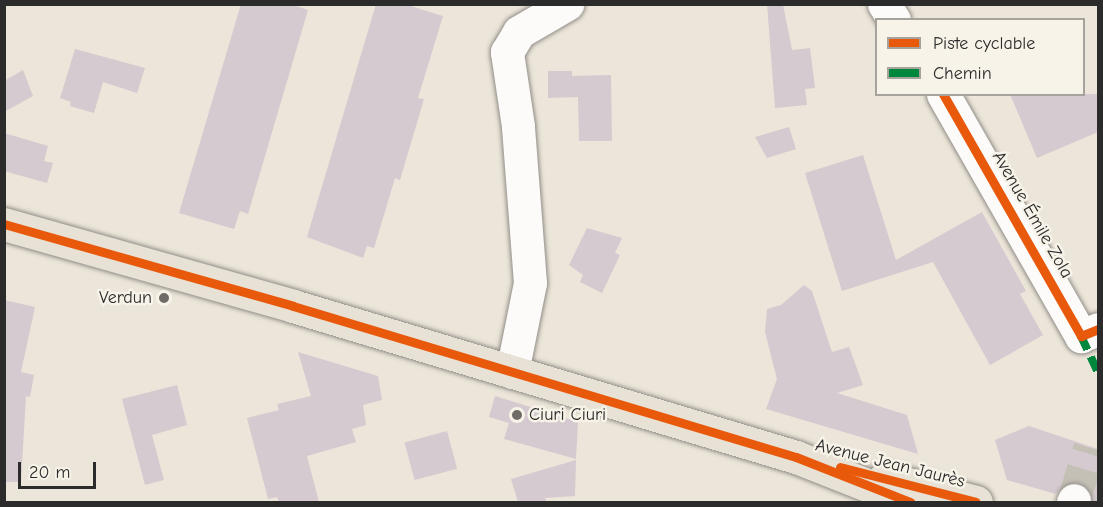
<!DOCTYPE html>
<html>
<head>
<meta charset="utf-8">
<style>
	body { margin:0 }
	#map { position:relative; width:1103px; height:507px; overflow:hidden; background:#ece5d9; font-family:"Comic Neue",sans-serif }
	div>[style] { position:absolute }
	.building>* { inset:0; background:#d5cad0; transform-origin:0 0 }
	.minor-tunnel>* { height:33px; margin-top:-16.5px; transform-origin:0; background:repeating-linear-gradient(90deg,#c5c0b6 0 33px,transparent 0 49px) }
	.roads { filter:drop-shadow(0 0 2px #918e88) drop-shadow(0 0 2px #918e88) }
	.minor>* { height:33px; margin:-16.5px; padding:0 16.5px; transform-origin:16.5px; border-radius:16.5px; background:#fcfbf9 }
	.major>* { height:33px; margin:-16.5px; padding:0 16.5px; transform-origin:16.5px; border-radius:16.5px; background:#e8e2d6 }
	.quiet>* { height:8px; margin-top:-4px; transform-origin:0; background:repeating-linear-gradient(90deg,#00873e 0 15px,transparent 0 23px) }
	.cycleway>* { height:9px; margin:-4.5px; padding:0 4.5px; transform-origin:4.5px; border-radius:4.5px; background:#e8590c }
	.dots>* { width:16px; height:16px; translate:-50% -50%; box-sizing:border-box; border:3px solid #f7f3e8; border-radius:50% }
	span { translate:-50% -50%; white-space:nowrap; text-align:center; line-height:1.15; -webkit-text-stroke:5px #f7f3e8; paint-order:stroke }
	.street-label { font-size:18px; color:#2b2b2b }
	.poi-label { font-size:18px; color:#2b2b2b }
	.right { translate:-100% -50%; text-align:right }
	.left { translate:0 -50%; text-align:left }
	.frame { position:absolute; inset:0; border:6px solid #2b2b2b; pointer-events:none }
	.legend { position:absolute; left:875px; top:18px; width:210px; height:78px; box-sizing:border-box; background:#f7f3e8; border:2px solid #a5a39c; margin:0; padding:8px 10px; list-style:none; font-size:18px; color:#2b2b2b }
	.legend li { display:flex; align-items:center; gap:12px; height:30px }
	.legend b { width:30px; border:2px solid #a5a39c }
	.scale { position:absolute; left:18px; top:462px; width:78px; height:27px; box-sizing:border-box; border:3px solid #2b2b2b; border-top:0; padding-left:8px; font-size:18px; line-height:21px; white-space:nowrap; color:#2b2b2b; -webkit-text-stroke:4px #f7f3e8; paint-order:stroke }
</style>
</head>
<body>
<div id="map">
	<div class="building">
		<i style="clip-path:polygon(241px 4px,290px 4px,308px 10px,248px 214px,240px 211px,234px 229px,179px 213px)"></i>
		<i style="clip-path:polygon(376px 4px,404px 4px,443px 16px,418px 98px,424px 99px,400px 180px,395px 178px,374px 248px,367px 246px,363px 258px,307px 237px)"></i>
		<i style="clip-path:polygon(767px 4px,783px 4px,792px 50px,810px 48px,815px 88px,805px 89px,807px 105px,775px 108px)"></i>
		<i style="clip-path:polygon(75px 49px,145px 68px,137px 93px,103px 82px,94px 113px,70px 106px,71px 102px,60px 98px)"></i>
		<i style="clip-path:polygon(23px 70px,33px 96px,4px 112px,4px 81px)"></i>
		<i style="clip-path:polygon(548px 71px,572px 71px,572px 76px,611px 75px,612px 141px,579px 141px,578px 97px,548px 98px)"></i>
		<i style="clip-path:polygon(1010px 94px,1098px 94px,1098px 132px,1037px 158px)"></i>
		<i style="clip-path:polygon(789px 127px,796px 149px,767px 158px,755px 137px)"></i>
		<i style="clip-path:polygon(4px 133px,48px 146px,44px 161px,53px 163px,47px 183px,4px 171px)"></i>
		<i style="clip-path:polygon(863px 155px,896px 260px,982px 212px,1026px 291px,1020px 294px,1043px 335px,990px 365px,933px 262px,842px 291px,805px 173px)"></i>
		<i style="clip-path:polygon(587px 228px,622px 238px,615px 253px,620px 255px,602px 293px,580px 282px,583px 275px,569px 265px)"></i>
		<i style="clip-path:polygon(804px 285px,812px 291px,832px 352px,849px 347px,863px 385px,837px 393px,907px 415px,918px 454px,766px 409px,777px 379px,765px 332px,767px 309px,781px 305px)"></i>
		<i style="clip-path:polygon(4px 300px,35px 307px,21px 372px,34px 375px,30px 397px,26px 396px,21px 482px,4px 482px)"></i>
		<i style="clip-path:polygon(298px 352px,378px 376px,382px 400px,363px 405px,366px 425px,352px 429px,356px 442px,307px 456px,319px 502px,279px 502px,277px 497px,268px 499px,247px 418px,279px 410px,277px 404px,311px 396px)"></i>
		<i style="clip-path:polygon(177px 385px,187px 425px,152px 435px,164px 480px,145px 485px,122px 399px)"></i>
		<i style="clip-path:polygon(495px 396px,578px 422px,576px 459px,504px 439px,509px 423px,489px 417px)"></i>
		<i style="clip-path:polygon(1029px 426px,1098px 449px,1098px 502px,1092px 502px,1090px 490px,1082px 483px,1064px 484px,1056px 494px,1007px 480px,995px 440px)"></i>
		<i style="left:447px;top:431px;width:39px;height:44px;rotate:75deg"></i>
		<i style="clip-path:polygon(576px 460px,575px 496px,545px 498px,547px 502px,518px 502px,511px 479px)"></i>
	</div>
	<div class="minor-tunnel">
		<i style="left:1074px;top:500px;width:55px;rotate:-73.2deg"></i>
	</div>
	<div class="roads">
		<div class="minor">
			<i style="left:884px;top:4px;width:19px;rotate:58deg"></i>
			<i style="left:943px;top:94px;width:279px;rotate:60.3deg"></i>
			<i style="left:1081px;top:336px;width:18px;rotate:-22deg"></i>
			<i style="left:512px;top:372px;width:91px;rotate:-78.6deg"></i>
			<i style="left:530px;top:283px;width:157px;rotate:-94.4deg"></i>
			<i style="left:518px;top:126px;width:75px;rotate:-98.5deg"></i>
			<i style="left:507px;top:52px;width:23px;rotate:-59deg"></i>
			<i style="left:519px;top:32px;width:56px;rotate:-30.3deg"></i>
			<i style="left:1073px;top:502px;width:2px;rotate:-63deg"></i>
		</div>
		<div class="major">
			<i style="left:4px;top:224px;width:300px;rotate:15.8deg"></i>
			<i style="left:293px;top:306px;width:525px;rotate:16.71deg"></i>
			<i style="left:796px;top:457px;width:123px;rotate:21.5deg"></i>
			<i style="left:885px;top:478px;width:94px;rotate:14.8deg"></i>
		</div>
	</div>
	<div class="quiet">
		<i style="left:1081px;top:336px;width:40px;rotate:65deg"></i>
	</div>
	<div class="cycleway">
		<i style="left:943px;top:94px;width:279px;rotate:60.3deg"></i>
		<i style="left:1081px;top:336px;width:18px;rotate:-22deg"></i>
		<i style="left:4px;top:224px;width:300px;rotate:15.8deg"></i>
		<i style="left:293px;top:306px;width:525px;rotate:16.71deg"></i>
		<i style="left:796px;top:457px;width:123px;rotate:21.5deg"></i>
		<i style="left:840px;top:467px;width:140px;rotate:14.4deg"></i>
	</div>
	<div class="dots">
		<i style="left:164px;top:298px;background:#6f6c68"></i>
		<i style="left:517px;top:415px;background:#6f6c68"></i>
	</div>
	<div class="street-label">
		<span style="left:1032px;top:215px;rotate:60deg">Avenue Émile Zola</span>
		<span style="left:890px;top:464px;rotate:14deg">Avenue Jean Jaurès</span>
	</div>
	<div class="poi-label">
		<span class="right" style="left:152px;top:298px">Verdun</span>
		<span class="left" style="left:529px;top:415px">Ciuri Ciuri</span>
	</div>
	<div class="frame"></div>
	<ul class="legend">
	<li><b style="height:8px;background:#e8590c"></b>Piste cyclable</li>
	<li><b style="height:8px;background:#00873e"></b>Chemin</li>
	</ul>
	<div class="scale">20 m</div>
</div>
</body>
</html>
